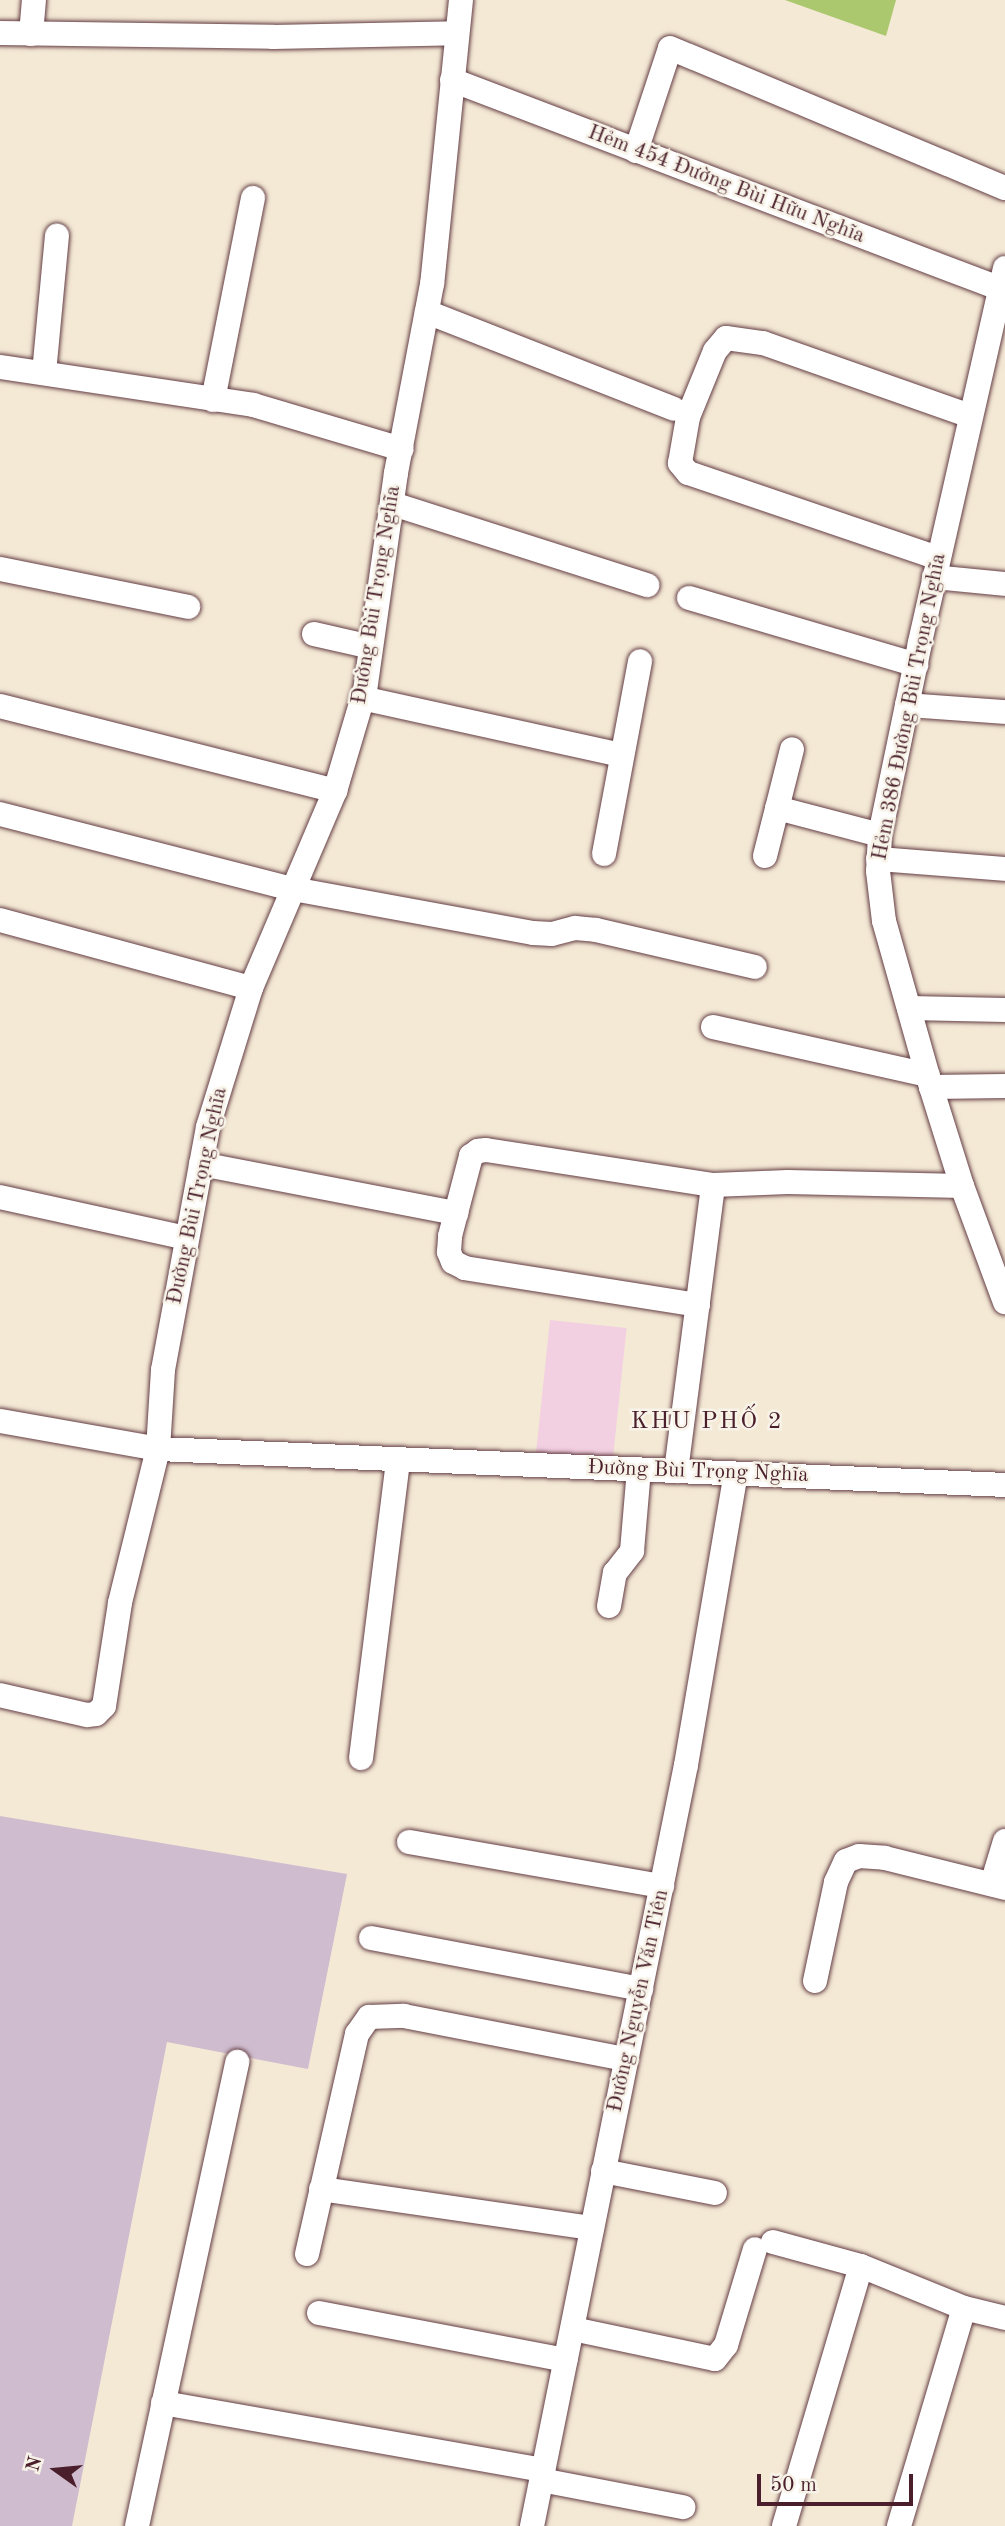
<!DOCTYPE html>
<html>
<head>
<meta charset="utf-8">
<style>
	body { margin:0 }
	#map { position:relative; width:1005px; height:2526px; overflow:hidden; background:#f4e9d5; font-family:"Old Standard TT",serif }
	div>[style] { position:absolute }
	.built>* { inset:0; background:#f2cfe1; transform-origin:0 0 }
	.industrial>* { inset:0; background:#cfbdcf }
	.green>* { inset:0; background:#abc86f }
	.roads { filter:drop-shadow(0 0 2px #643d44) drop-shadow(0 0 2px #643d44) }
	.minor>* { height:24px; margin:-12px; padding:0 12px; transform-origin:12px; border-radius:12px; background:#fff }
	span { translate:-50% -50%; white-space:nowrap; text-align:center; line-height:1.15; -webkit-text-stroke:5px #f7f3e8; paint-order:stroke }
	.street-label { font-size:21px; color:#4a1f2b }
	.quarter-label { font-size:24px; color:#4a1f2b; letter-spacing:2px }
	.north { position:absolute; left:21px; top:2435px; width:70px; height:70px; -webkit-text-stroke:5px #f7f3e8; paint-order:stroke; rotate:285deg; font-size:19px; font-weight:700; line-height:28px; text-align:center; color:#4a1f2b }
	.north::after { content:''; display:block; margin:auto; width:24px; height:32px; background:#4a1f2b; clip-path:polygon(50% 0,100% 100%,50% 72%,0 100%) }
	.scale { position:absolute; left:757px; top:2474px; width:156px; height:32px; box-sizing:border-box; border:4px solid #4a1f2b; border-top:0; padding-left:9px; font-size:21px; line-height:24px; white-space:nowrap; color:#4a1f2b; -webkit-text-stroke:5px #f7f3e8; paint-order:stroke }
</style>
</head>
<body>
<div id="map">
	<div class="built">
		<i style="left:550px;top:1320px;width:77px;height:137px;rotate:6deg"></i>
	</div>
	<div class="industrial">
		<i style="clip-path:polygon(0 1816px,347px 1874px,308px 2069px,167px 2042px,72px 2526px,0 2526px)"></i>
	</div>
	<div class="green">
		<i style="clip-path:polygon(785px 0,896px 0,886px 36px)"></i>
	</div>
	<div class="roads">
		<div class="minor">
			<i style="left:461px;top:0;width:285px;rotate:95.8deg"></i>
			<i style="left:432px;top:284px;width:192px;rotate:100.8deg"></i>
			<i style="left:396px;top:473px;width:219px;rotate:98.1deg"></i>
			<i style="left:365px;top:690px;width:105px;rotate:106.5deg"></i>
			<i style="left:335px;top:791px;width:214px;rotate:113.1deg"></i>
			<i style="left:251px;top:988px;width:145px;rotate:107.2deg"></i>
			<i style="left:208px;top:1127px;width:247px;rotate:100.5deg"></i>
			<i style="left:163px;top:1370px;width:79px;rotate:93.6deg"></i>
			<i style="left:158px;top:1449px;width:848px;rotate:2.43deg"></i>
			<i style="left:0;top:33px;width:273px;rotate:0.8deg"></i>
			<i style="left:273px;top:37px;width:184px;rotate:-1.2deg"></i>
			<i style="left:31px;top:34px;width:34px;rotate:-85deg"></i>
			<i style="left:452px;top:80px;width:587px;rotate:20.84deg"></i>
			<i style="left:636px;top:151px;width:108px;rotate:-71.7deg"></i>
			<i style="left:670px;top:48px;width:363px;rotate:22.7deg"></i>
			<i style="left:1005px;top:268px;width:385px;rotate:102.8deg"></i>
			<i style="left:920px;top:643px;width:196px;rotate:101.8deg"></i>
			<i style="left:880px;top:835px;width:36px;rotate:93deg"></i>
			<i style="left:878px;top:871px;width:50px;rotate:83.2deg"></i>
			<i style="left:884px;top:921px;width:173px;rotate:74.2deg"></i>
			<i style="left:931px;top:1087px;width:104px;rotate:72.6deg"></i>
			<i style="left:962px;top:1186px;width:124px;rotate:69.7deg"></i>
			<i style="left:427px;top:312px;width:265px;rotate:21.4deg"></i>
			<i style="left:0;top:367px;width:256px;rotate:8.5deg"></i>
			<i style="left:253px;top:405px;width:155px;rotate:16.5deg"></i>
			<i style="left:44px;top:373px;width:138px;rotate:-84.6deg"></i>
			<i style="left:213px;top:400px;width:206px;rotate:-78.8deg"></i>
			<i style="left:393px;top:504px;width:267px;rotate:17.7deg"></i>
			<i style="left:938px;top:558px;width:264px;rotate:-161.2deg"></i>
			<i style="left:688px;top:473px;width:13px;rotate:-129deg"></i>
			<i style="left:680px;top:463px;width:47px;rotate:-80.1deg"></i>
			<i style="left:688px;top:417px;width:71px;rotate:-67.8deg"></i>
			<i style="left:715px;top:351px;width:17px;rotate:-50deg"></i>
			<i style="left:726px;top:338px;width:37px;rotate:8deg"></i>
			<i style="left:763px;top:343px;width:219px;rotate:19.4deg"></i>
			<i style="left:0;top:569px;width:192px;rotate:11.4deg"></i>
			<i style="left:934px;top:577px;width:71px;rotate:5.6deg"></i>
			<i style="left:689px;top:598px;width:237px;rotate:16.4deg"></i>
			<i style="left:314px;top:634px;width:58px;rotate:12.8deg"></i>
			<i style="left:362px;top:698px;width:265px;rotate:12.4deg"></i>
			<i style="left:907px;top:705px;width:98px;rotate:4.1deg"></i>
			<i style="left:0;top:706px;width:346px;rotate:14.2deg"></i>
			<i style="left:777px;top:808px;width:106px;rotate:14.7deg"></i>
			<i style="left:0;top:814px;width:302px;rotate:14.4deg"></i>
			<i style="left:293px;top:889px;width:244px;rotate:10.4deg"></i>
			<i style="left:533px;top:933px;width:19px;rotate:3deg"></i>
			<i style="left:552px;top:934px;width:24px;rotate:-15deg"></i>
			<i style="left:575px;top:928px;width:21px;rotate:5deg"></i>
			<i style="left:596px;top:930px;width:163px;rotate:13.1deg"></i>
			<i style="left:604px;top:854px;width:196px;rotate:-79.4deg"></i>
			<i style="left:765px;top:856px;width:110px;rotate:-75.8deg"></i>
			<i style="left:878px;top:859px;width:127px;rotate:4.5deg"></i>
			<i style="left:0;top:920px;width:260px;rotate:15.2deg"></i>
			<i style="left:909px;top:1008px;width:96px;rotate:1.2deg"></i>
			<i style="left:713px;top:1027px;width:220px;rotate:12.6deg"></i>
			<i style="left:931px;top:1087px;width:74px;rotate:-0.8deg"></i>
			<i style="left:201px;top:1164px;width:260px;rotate:10.9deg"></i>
			<i style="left:0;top:1197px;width:190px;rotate:12.4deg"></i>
			<i style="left:698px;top:1305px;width:236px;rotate:-171deg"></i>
			<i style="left:465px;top:1268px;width:13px;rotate:-153deg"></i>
			<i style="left:453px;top:1262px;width:11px;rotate:-112deg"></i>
			<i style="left:449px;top:1252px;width:16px;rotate:-86deg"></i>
			<i style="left:450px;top:1236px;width:83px;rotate:-75.3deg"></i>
			<i style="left:471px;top:1156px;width:9px;rotate:-36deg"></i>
			<i style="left:478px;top:1151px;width:8px;rotate:-7deg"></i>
			<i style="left:486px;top:1150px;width:230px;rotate:8.8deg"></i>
			<i style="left:713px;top:1185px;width:75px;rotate:-2.3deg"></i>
			<i style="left:788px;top:1182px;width:174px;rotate:1.3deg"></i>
			<i style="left:0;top:1421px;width:160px;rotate:10deg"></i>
			<i style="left:158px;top:1449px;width:159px;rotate:103.9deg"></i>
			<i style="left:120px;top:1603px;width:104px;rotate:98.8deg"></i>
			<i style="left:104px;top:1706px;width:11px;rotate:135deg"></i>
			<i style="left:96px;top:1714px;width:9px;rotate:174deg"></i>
			<i style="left:87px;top:1715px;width:89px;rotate:-167.1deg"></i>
			<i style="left:676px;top:1471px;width:288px;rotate:-82.6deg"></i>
			<i style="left:609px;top:1606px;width:34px;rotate:-80deg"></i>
			<i style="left:615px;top:1573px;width:28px;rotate:-52deg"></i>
			<i style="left:632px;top:1551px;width:81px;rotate:-85.1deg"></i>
			<i style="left:361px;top:1758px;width:301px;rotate:-82.9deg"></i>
			<i style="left:409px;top:1842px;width:257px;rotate:9.9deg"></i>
			<i style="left:992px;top:1884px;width:45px;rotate:-73.2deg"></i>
			<i style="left:371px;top:1938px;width:275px;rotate:10.7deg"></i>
			<i style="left:815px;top:1981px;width:101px;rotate:-78deg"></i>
			<i style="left:836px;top:1882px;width:23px;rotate:-65deg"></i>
			<i style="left:846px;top:1861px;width:14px;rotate:-21deg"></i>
			<i style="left:859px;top:1856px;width:26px;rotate:4deg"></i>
			<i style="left:885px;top:1858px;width:124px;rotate:14deg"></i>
			<i style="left:603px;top:2171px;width:114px;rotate:11.1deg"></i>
			<i style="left:321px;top:2189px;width:274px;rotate:8.2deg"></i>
			<i style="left:773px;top:2242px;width:91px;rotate:15.3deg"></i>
			<i style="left:861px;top:2266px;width:111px;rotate:22.2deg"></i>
			<i style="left:964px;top:2308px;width:42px;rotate:13.7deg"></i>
			<i style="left:307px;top:2254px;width:226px;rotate:-77.2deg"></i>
			<i style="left:357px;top:2034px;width:21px;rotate:-55deg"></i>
			<i style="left:369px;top:2017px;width:35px;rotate:-2deg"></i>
			<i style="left:404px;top:2016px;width:226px;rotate:11deg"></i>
			<i style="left:319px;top:2313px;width:251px;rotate:10.8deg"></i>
			<i style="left:573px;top:2329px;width:145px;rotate:11.9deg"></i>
			<i style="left:715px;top:2359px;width:18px;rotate:-52deg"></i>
			<i style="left:726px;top:2345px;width:100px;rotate:-73.2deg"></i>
			<i style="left:163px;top:2403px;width:386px;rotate:10deg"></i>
			<i style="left:541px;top:2480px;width:145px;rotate:10.8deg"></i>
			<i style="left:137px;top:2526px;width:475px;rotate:-77.8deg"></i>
			<i style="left:532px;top:2526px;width:776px;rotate:-78.56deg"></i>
			<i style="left:686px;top:1765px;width:295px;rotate:-80.3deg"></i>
			<i style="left:784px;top:2526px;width:271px;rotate:-73.5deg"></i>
			<i style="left:899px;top:2526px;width:227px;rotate:-73.4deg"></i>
		</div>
	</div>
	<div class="street-label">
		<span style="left:726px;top:185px;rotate:21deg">Hẻm 454 Đường Bùi Hữu Nghĩa</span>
		<span style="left:377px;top:595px;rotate:-81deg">Đường Bùi Trọng Nghĩa</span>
		<span style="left:910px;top:707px;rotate:-79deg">Hẻm 386 Đường Bùi Trọng Nghĩa</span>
		<span style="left:198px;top:1196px;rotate:-78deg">Đường Bùi Trọng Nghĩa</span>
		<span style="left:698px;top:1472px;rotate:2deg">Đường Bùi Trọng Nghĩa</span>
		<span style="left:639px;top:2001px;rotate:-78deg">Đường Nguyễn Văn Tiên</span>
	</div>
	<div class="quarter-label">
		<span style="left:707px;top:1423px">KHU PHỐ 2</span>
	</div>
	<div class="north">N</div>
	<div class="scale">50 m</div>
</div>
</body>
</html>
